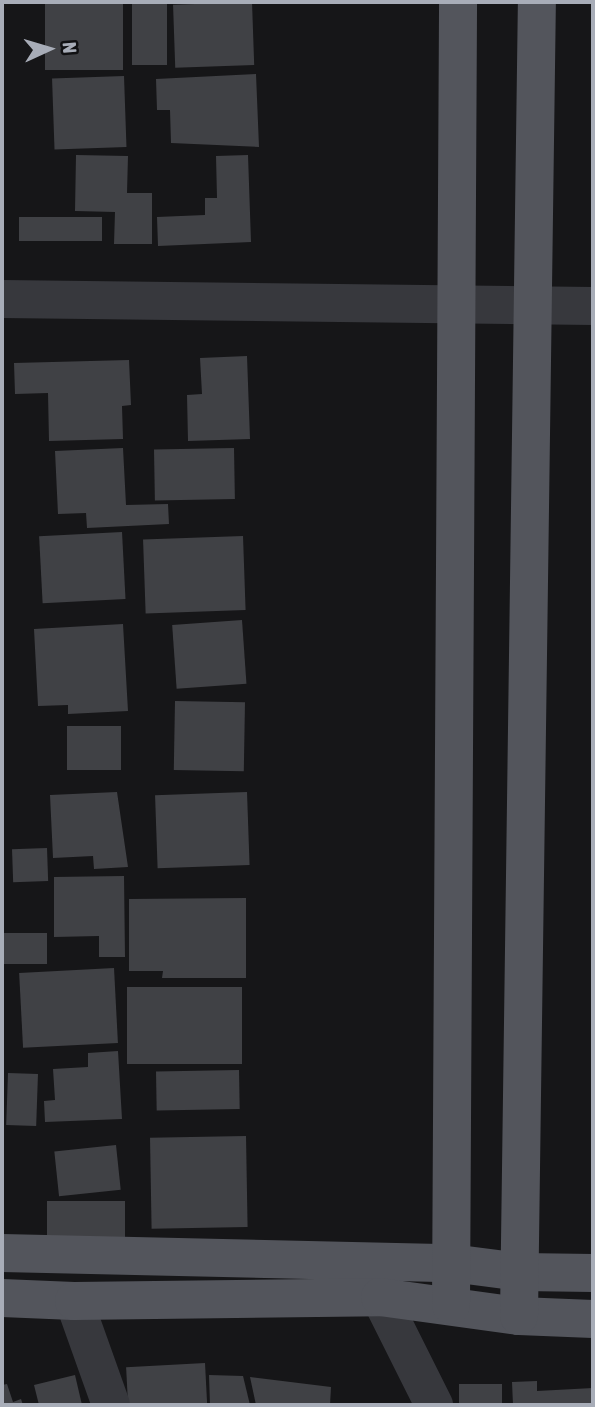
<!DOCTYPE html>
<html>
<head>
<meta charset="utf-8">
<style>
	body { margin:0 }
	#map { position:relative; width:595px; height:1407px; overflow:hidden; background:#161618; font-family:"Asap Condensed",sans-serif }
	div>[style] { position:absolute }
	.building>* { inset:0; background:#404145; transform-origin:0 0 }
	.minor>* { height:38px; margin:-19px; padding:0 19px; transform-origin:19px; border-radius:19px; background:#37383d }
	.major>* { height:38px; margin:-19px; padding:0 19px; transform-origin:19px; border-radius:19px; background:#53555c }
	span { translate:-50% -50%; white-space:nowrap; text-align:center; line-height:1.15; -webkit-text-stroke:5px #111113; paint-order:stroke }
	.frame { position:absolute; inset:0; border:4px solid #a8adb8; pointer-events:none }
	.north { position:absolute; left:14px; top:14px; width:70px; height:70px; -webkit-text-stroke:5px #111113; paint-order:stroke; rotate:86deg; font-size:19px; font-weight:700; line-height:28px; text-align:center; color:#a8adb8 }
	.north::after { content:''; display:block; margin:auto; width:24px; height:32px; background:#a8adb8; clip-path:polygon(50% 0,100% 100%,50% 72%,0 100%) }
</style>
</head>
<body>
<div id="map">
	<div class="building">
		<i style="left:45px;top:2px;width:78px;height:68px"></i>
		<i style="left:132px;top:2px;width:35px;height:63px"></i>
		<i style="left:252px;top:2px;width:63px;height:79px;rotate:88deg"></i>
		<i style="clip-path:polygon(256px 74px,259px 147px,171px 143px,170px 110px,157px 110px,156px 79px)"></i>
		<i style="left:124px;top:76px;width:71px;height:72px;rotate:88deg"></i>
		<i style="clip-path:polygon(76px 155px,128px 156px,127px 193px,152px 193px,152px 244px,114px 244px,115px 212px,75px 211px)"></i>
		<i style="clip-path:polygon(248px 155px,251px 242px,158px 246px,157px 217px,205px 215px,205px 198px,217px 198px,216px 156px)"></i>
		<i style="left:19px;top:217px;width:83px;height:24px"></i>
		<i style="clip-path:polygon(247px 356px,250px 439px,188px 441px,187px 395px,202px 394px,200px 358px)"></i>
		<i style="clip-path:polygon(129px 360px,131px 405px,122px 406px,123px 439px,49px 441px,48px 393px,15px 394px,14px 363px)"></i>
		<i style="clip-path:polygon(123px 448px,126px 505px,168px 504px,169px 524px,87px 528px,86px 513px,58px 514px,55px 451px)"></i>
		<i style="left:234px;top:448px;width:51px;height:80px;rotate:89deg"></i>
		<i style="left:122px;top:532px;width:67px;height:83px;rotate:87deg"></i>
		<i style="left:243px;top:536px;width:74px;height:100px;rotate:88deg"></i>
		<i style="left:242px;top:620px;width:64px;height:70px;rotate:86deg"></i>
		<i style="clip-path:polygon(123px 624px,128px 711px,68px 714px,68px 705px,38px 706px,34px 629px)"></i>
		<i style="left:175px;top:701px;width:70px;height:69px;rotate:1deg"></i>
		<i style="left:67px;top:726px;width:54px;height:44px"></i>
		<i style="clip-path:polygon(117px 792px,128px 867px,94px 869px,93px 856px,53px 858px,50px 795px)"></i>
		<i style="left:247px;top:792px;width:73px;height:92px;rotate:88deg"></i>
		<i style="left:47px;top:848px;width:33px;height:35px;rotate:88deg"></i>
		<i style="clip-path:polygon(124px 876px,125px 957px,99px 957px,99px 936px,54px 937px,54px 877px)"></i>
		<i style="clip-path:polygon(246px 898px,246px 978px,162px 978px,163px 971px,129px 971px,129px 899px)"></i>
		<i style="left:2px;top:933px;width:45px;height:31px"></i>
		<i style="left:114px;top:968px;width:75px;height:95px;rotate:87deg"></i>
		<i style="left:242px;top:987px;width:77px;height:115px;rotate:90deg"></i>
		<i style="clip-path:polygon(118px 1051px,122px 1119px,45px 1122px,44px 1101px,55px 1100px,53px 1069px,88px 1067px,88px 1053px)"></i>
		<i style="left:239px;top:1070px;width:39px;height:83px;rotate:89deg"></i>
		<i style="left:8px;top:1073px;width:30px;height:52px;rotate:2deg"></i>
		<i style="left:246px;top:1136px;width:91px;height:96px;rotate:89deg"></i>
		<i style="left:116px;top:1145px;width:45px;height:62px;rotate:84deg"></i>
		<i style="left:47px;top:1201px;width:78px;height:37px"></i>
		<i style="left:205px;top:1363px;width:42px;height:79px;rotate:87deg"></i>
		<i style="clip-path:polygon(75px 1375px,82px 1405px,39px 1405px,34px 1385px)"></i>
		<i style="clip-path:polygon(209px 1375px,243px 1376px,250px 1405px,210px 1405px)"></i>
		<i style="clip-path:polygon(250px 1377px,331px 1387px,330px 1405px,256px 1405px)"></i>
		<i style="clip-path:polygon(537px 1381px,537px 1391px,593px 1388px,593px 1405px,513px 1405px,512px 1382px)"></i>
		<i style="clip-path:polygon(7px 1384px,13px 1402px,21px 1399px,23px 1405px,2px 1405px,2px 1385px)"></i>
		<i style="left:459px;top:1384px;width:43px;height:21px"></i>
	</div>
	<div class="minor">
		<i style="left:2px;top:299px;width:591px;rotate:0.68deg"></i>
		<i style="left:380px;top:1297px;width:121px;rotate:63.4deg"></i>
		<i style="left:74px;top:1301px;width:110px;rotate:70.4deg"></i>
	</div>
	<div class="major">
		<i style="left:2px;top:1253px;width:449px;rotate:1.3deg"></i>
		<i style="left:451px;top:1263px;width:71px;rotate:7.3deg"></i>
		<i style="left:521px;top:1272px;width:72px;rotate:0.8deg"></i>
		<i style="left:2px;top:1298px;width:72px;rotate:2.4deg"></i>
		<i style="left:74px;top:1301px;width:306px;rotate:-0.7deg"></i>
		<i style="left:380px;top:1297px;width:140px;rotate:7.8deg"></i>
		<i style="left:519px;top:1316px;width:74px;rotate:2.3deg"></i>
		<i style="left:451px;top:1305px;width:1303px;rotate:-89.69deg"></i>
		<i style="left:519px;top:1316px;width:1314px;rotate:-89.22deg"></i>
	</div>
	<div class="frame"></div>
	<div class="north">N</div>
</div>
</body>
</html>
